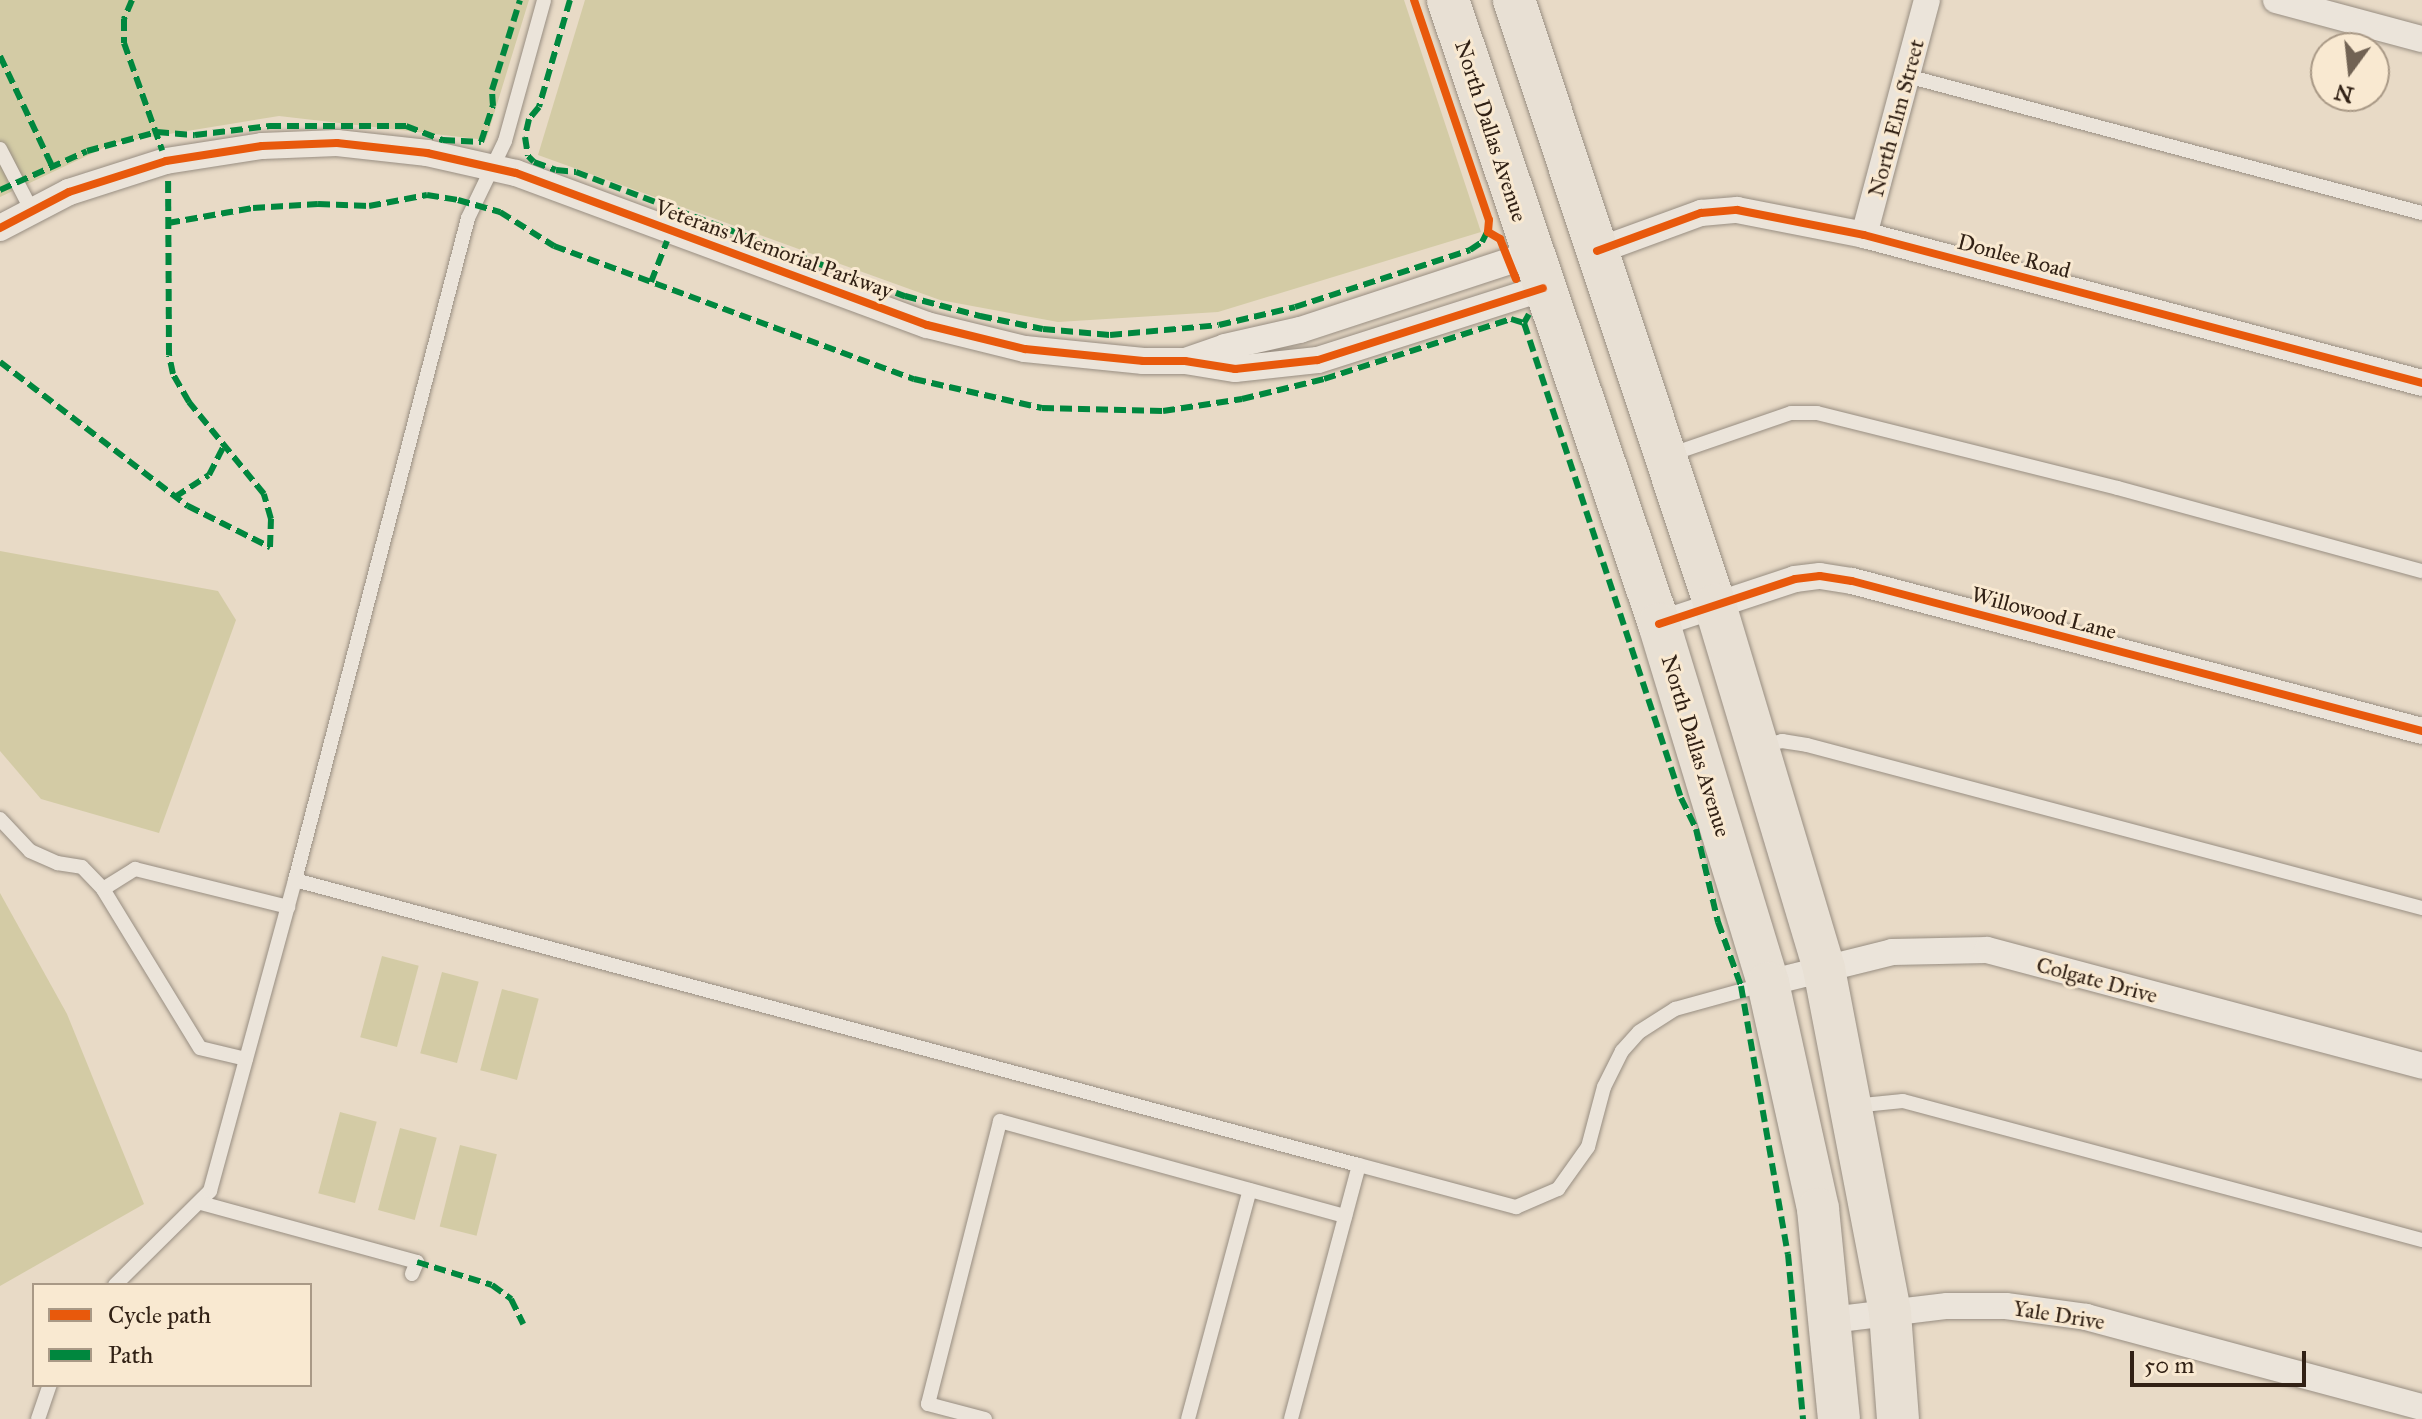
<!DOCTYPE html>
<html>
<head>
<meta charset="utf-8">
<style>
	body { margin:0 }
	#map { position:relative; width:2422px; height:1419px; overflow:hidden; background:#e8dac6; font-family:"IM FELL Great Primer",serif }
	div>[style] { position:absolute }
	.green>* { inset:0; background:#d3cba5; transform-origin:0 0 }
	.roads { filter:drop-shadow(0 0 2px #988e82) drop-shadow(0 0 2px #988e82) }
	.lane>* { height:14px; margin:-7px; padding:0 7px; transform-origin:7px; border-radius:7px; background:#ebe4da }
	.street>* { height:26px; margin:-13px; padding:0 13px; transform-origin:13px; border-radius:13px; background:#ebe4da }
	.primary>* { height:42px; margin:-21px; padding:0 21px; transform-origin:21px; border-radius:21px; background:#e8e0d4 }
	.quiet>* { height:6px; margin-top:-3px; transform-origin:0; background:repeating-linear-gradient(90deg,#00873e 0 12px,transparent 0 18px) }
	.cycleway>* { height:8px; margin:-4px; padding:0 4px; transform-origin:4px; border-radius:4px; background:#e8590c }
	span { translate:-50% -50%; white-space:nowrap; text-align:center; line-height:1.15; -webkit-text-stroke:6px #f9e9d1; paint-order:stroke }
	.street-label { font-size:22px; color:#312115 }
	.legend { position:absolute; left:32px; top:1283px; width:280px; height:104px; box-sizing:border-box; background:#f9e9d1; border:2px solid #a99986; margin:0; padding:10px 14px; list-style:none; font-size:24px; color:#312115 }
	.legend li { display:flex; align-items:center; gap:16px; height:40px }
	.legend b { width:40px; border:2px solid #a99986 }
	.north { position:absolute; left:2310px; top:32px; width:80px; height:80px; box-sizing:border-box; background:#f9e9d1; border:2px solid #a99986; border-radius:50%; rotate:195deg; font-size:22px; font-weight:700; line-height:32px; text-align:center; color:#312115 }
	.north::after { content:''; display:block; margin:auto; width:28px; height:36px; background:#716253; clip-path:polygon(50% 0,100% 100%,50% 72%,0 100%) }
	.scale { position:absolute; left:2130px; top:1351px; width:176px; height:36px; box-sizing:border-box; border:4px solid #312115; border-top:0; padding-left:10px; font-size:24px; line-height:28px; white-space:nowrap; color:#312115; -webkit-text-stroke:6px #f9e9d1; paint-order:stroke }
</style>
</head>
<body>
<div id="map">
	<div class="green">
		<i style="clip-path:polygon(0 0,529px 0,486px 140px,279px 116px,114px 143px,0 197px)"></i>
		<i style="clip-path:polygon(585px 0,1404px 0,1481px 232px,1218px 312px,1058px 322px,940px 300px,538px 155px)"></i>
		<i style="clip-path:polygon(0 551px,218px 591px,236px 620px,159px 833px,41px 799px,0 751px)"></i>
		<i style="clip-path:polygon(0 893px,67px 1014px,144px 1204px,0 1286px)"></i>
		<i style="left:382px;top:956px;width:38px;height:84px;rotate:15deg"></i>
		<i style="left:442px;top:972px;width:38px;height:84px;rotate:15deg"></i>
		<i style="left:502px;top:989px;width:38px;height:84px;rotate:15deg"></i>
		<i style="left:340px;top:1112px;width:38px;height:84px;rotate:15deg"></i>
		<i style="left:400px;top:1128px;width:38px;height:85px;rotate:15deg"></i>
		<i style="left:460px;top:1145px;width:38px;height:84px;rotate:14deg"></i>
	</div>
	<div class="roads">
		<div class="lane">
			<i style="left:1907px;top:76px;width:533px;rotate:14.9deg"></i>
			<i style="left:0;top:149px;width:68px;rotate:62.7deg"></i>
			<i style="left:1669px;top:455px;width:129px;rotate:-19deg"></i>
			<i style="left:1791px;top:413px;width:26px"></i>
			<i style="left:1817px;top:413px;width:310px;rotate:14deg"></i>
			<i style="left:2118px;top:488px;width:315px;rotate:15.3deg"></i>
			<i style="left:1761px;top:746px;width:22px;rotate:-13deg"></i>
			<i style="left:1782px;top:741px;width:25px;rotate:9deg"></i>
			<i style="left:1807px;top:745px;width:636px;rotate:14.84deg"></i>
			<i style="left:0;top:819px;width:44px;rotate:46.8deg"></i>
			<i style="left:30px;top:851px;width:30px;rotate:24deg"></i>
			<i style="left:57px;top:863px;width:25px;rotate:9deg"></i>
			<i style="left:82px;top:867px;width:30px;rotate:46deg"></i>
			<i style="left:295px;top:880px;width:684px;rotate:-75.35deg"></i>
			<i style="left:468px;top:218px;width:85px;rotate:-64.3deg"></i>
			<i style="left:505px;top:141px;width:146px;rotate:-74.5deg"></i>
			<i style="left:246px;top:1059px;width:47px;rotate:-166.6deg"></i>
			<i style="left:200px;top:1048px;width:186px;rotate:-121.4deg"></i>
			<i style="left:103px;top:889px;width:38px;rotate:-32deg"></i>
			<i style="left:135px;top:869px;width:158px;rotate:13.9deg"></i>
			<i style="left:1853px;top:1106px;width:50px;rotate:-5.7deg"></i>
			<i style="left:1903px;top:1101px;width:537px;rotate:14.99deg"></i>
			<i style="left:1359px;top:1165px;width:163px;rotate:15deg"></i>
			<i style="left:1516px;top:1207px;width:46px;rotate:-23.2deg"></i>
			<i style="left:1558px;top:1189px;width:52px;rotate:-54.5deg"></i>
			<i style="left:1588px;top:1147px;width:62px;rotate:-75.1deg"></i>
			<i style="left:1604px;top:1087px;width:40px;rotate:-63.4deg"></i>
			<i style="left:1622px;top:1051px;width:25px;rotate:-48deg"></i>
			<i style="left:1639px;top:1032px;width:43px;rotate:-32.6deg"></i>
			<i style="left:1675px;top:1009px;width:93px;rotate:-15.5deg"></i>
			<i style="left:201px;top:1203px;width:224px;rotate:15.3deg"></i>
			<i style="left:417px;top:1262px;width:13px;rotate:113deg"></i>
			<i style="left:115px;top:1285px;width:134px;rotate:-44.7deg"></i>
			<i style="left:210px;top:1191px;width:322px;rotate:-74.7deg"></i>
			<i style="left:295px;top:880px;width:1102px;rotate:15deg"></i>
			<i style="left:1359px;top:1165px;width:263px;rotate:105deg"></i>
			<i style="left:38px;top:1419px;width:36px;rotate:-71deg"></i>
			<i style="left:985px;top:1419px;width:59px;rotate:-165.3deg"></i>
			<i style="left:928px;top:1404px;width:292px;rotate:-75.7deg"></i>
			<i style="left:1000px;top:1121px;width:358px;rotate:15.4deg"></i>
			<i style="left:1188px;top:1419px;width:237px;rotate:-74.9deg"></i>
		</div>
		<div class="street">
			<i style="left:2276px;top:0;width:151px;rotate:15deg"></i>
			<i style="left:0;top:228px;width:78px;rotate:-27.6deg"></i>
			<i style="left:69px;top:192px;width:102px;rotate:-17.7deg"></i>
			<i style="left:166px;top:161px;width:97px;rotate:-8.9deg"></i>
			<i style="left:262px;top:146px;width:75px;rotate:-2.3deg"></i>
			<i style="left:337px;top:143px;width:91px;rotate:6.3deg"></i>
			<i style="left:427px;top:153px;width:91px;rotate:12.7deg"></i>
			<i style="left:516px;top:173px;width:438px;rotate:20.3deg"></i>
			<i style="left:927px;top:325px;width:101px;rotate:13.8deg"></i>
			<i style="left:1025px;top:349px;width:119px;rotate:5.8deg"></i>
			<i style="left:1143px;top:361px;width:42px"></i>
			<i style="left:1185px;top:361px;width:51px;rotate:9.1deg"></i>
			<i style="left:1235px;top:369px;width:83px;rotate:-6.2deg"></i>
			<i style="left:1318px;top:360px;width:236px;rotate:-17.7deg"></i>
			<i style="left:1864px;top:235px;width:243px;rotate:-75deg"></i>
			<i style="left:1597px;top:251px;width:111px;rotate:-20.1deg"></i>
			<i style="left:1701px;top:213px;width:36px;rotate:-5deg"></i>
			<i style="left:1737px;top:210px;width:129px;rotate:11.1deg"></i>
			<i style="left:1864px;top:235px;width:577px;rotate:14.85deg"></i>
			<i style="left:1188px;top:360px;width:39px;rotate:-19deg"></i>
			<i style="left:1225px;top:347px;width:77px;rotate:-12.8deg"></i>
			<i style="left:1300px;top:330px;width:243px;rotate:-18.2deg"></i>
			<i style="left:1659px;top:624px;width:143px;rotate:-18.3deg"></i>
			<i style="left:1795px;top:579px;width:25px;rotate:-7deg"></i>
			<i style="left:1820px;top:576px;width:32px;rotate:9deg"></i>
			<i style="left:1852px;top:581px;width:589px;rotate:14.74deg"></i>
			<i style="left:1768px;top:983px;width:128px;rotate:-14deg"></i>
			<i style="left:1892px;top:952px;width:95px;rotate:-1.2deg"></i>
			<i style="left:1987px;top:950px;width:450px;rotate:14.9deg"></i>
			<i style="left:1831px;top:1320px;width:117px;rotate:-6.9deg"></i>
			<i style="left:1947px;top:1306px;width:59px"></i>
			<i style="left:2006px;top:1306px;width:81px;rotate:7.8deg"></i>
			<i style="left:2086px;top:1317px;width:348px;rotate:15deg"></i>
		</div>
		<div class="primary">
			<i style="left:1448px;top:0;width:659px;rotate:71.32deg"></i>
			<i style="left:1659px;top:624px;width:375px;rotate:73.1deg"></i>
			<i style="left:1768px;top:983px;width:231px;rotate:77.5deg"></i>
			<i style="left:1818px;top:1209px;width:211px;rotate:84.3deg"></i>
			<i style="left:1514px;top:0;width:638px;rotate:71.62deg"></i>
			<i style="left:1715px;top:605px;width:380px;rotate:73.3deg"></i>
			<i style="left:1824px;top:969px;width:350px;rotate:79.1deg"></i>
			<i style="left:1890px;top:1313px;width:106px;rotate:85.7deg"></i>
		</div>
	</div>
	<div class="quiet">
		<i style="left:132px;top:0;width:21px;rotate:113deg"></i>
		<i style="left:124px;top:19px;width:24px;rotate:90deg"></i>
		<i style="left:124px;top:43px;width:114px;rotate:70.4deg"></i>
		<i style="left:570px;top:0;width:111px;rotate:106.2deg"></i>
		<i style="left:539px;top:107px;width:16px;rotate:130deg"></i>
		<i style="left:529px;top:119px;width:18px;rotate:103deg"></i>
		<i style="left:525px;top:137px;width:19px;rotate:81deg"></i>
		<i style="left:528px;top:156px;width:8px;rotate:45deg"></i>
		<i style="left:534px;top:162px;width:23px;rotate:20deg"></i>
		<i style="left:556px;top:170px;width:20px;rotate:6deg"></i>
		<i style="left:576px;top:172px;width:352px;rotate:20.7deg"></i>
		<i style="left:905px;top:296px;width:78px;rotate:14.9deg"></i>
		<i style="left:980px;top:316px;width:64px;rotate:11.7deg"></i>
		<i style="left:1043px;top:329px;width:67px;rotate:5.1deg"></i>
		<i style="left:1110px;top:335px;width:109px;rotate:-5.2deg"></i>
		<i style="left:1219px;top:325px;width:78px;rotate:-13.3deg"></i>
		<i style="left:1295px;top:307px;width:184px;rotate:-18deg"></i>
		<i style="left:1470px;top:250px;width:14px;rotate:-34deg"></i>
		<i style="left:1482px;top:242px;width:16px;rotate:-63deg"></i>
		<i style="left:0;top:56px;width:122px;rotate:64.7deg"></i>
		<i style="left:0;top:190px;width:95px;rotate:-24.1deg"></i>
		<i style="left:87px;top:151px;width:73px;rotate:-15.2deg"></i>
		<i style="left:157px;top:132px;width:38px;rotate:5deg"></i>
		<i style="left:195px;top:135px;width:75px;rotate:-6.9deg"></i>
		<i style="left:269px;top:126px;width:137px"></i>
		<i style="left:406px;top:126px;width:40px;rotate:21deg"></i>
		<i style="left:443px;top:140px;width:38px;rotate:3deg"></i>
		<i style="left:481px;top:142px;width:38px;rotate:-72deg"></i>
		<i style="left:493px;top:106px;width:16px;rotate:-94deg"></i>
		<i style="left:492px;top:90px;width:94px;rotate:-72.7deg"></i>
		<i style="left:168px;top:223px;width:86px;rotate:-10deg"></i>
		<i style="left:253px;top:208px;width:65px;rotate:-3.5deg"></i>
		<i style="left:318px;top:204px;width:51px;rotate:2.2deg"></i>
		<i style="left:369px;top:206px;width:59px;rotate:-10.7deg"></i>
		<i style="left:427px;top:195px;width:31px;rotate:9deg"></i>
		<i style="left:458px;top:200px;width:44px;rotate:15.9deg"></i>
		<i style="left:500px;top:212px;width:64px;rotate:32.2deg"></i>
		<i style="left:554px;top:246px;width:384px;rotate:20.3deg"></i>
		<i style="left:914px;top:379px;width:131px;rotate:12.8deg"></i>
		<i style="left:1042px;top:408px;width:121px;rotate:1.4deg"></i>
		<i style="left:1163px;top:411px;width:80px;rotate:-8.6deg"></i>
		<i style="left:1242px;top:399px;width:84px;rotate:-13.7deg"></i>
		<i style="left:1324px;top:379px;width:196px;rotate:-17.8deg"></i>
		<i style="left:1511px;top:319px;width:14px;rotate:17deg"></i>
		<i style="left:1524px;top:323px;width:10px;rotate:-61deg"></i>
		<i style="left:651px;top:282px;width:44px;rotate:-68.7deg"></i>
		<i style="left:1524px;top:323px;width:500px;rotate:71.71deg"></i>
		<i style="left:1681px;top:798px;width:34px;rotate:64deg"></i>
		<i style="left:1696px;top:829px;width:96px;rotate:76.7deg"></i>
		<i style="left:1718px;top:922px;width:68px;rotate:70.2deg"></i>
		<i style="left:1741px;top:986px;width:272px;rotate:80.1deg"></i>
		<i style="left:1788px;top:1254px;width:166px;rotate:84.8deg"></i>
		<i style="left:0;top:362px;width:237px;rotate:37.5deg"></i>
		<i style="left:188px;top:506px;width:92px;rotate:26.6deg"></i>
		<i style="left:270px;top:547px;width:28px;rotate:-88deg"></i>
		<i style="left:271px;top:519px;width:26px;rotate:-106deg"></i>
		<i style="left:264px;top:494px;width:119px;rotate:-129.2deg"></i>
		<i style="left:189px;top:402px;width:32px;rotate:-120deg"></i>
		<i style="left:173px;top:374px;width:19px;rotate:-102deg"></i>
		<i style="left:169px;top:355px;width:180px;rotate:-90.3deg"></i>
		<i style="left:175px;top:497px;width:40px;rotate:-32.9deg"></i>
		<i style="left:209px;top:475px;width:34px;rotate:-63deg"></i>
		<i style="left:417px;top:1262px;width:78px;rotate:17deg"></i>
		<i style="left:492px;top:1285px;width:24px;rotate:36deg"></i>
		<i style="left:511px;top:1299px;width:28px;rotate:64deg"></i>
	</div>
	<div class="cycleway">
		<i style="left:1414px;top:0;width:232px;rotate:71.2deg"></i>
		<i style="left:1489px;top:220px;width:12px;rotate:95deg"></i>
		<i style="left:1488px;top:232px;width:14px;rotate:30deg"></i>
		<i style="left:1500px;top:239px;width:43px;rotate:68.2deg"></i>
		<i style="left:0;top:228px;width:78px;rotate:-27.6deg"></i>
		<i style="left:69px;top:192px;width:102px;rotate:-17.7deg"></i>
		<i style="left:166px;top:161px;width:97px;rotate:-8.9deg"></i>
		<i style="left:262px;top:146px;width:75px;rotate:-2.3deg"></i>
		<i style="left:337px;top:143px;width:91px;rotate:6.3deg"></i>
		<i style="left:427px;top:153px;width:91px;rotate:12.7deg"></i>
		<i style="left:516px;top:173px;width:438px;rotate:20.3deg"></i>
		<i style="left:927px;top:325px;width:101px;rotate:13.8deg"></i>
		<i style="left:1025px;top:349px;width:119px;rotate:5.8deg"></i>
		<i style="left:1143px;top:361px;width:42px"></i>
		<i style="left:1185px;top:361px;width:51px;rotate:9.1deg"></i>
		<i style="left:1235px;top:369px;width:83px;rotate:-6.2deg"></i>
		<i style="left:1318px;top:360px;width:236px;rotate:-17.7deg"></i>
		<i style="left:1597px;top:251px;width:111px;rotate:-20.1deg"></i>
		<i style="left:1701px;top:213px;width:36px;rotate:-5deg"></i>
		<i style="left:1737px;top:210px;width:129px;rotate:11.1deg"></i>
		<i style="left:1864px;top:235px;width:577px;rotate:14.85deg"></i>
		<i style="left:1659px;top:624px;width:143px;rotate:-18.3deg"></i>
		<i style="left:1795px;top:579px;width:25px;rotate:-7deg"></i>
		<i style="left:1820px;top:576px;width:32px;rotate:9deg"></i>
		<i style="left:1852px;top:581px;width:589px;rotate:14.74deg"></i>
	</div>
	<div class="street-label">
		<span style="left:1896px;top:118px;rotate:-75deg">North Elm Street</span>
		<span style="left:1491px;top:131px;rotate:72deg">North Dallas Avenue</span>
		<span style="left:774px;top:249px;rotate:20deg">Veterans Memorial Parkway</span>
		<span style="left:2014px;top:256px;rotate:15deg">Donlee Road</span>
		<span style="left:2044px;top:613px;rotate:15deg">Willowood Lane</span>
		<span style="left:1696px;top:746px;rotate:73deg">North Dallas Avenue</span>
		<span style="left:2097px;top:980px;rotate:15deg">Colgate Drive</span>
		<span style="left:2059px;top:1315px;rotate:9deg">Yale Drive</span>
	</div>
	<ul class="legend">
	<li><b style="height:10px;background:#e8590c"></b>Cycle path</li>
	<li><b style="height:10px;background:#00873e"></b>Path</li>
	</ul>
	<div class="north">N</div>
	<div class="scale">50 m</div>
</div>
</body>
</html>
